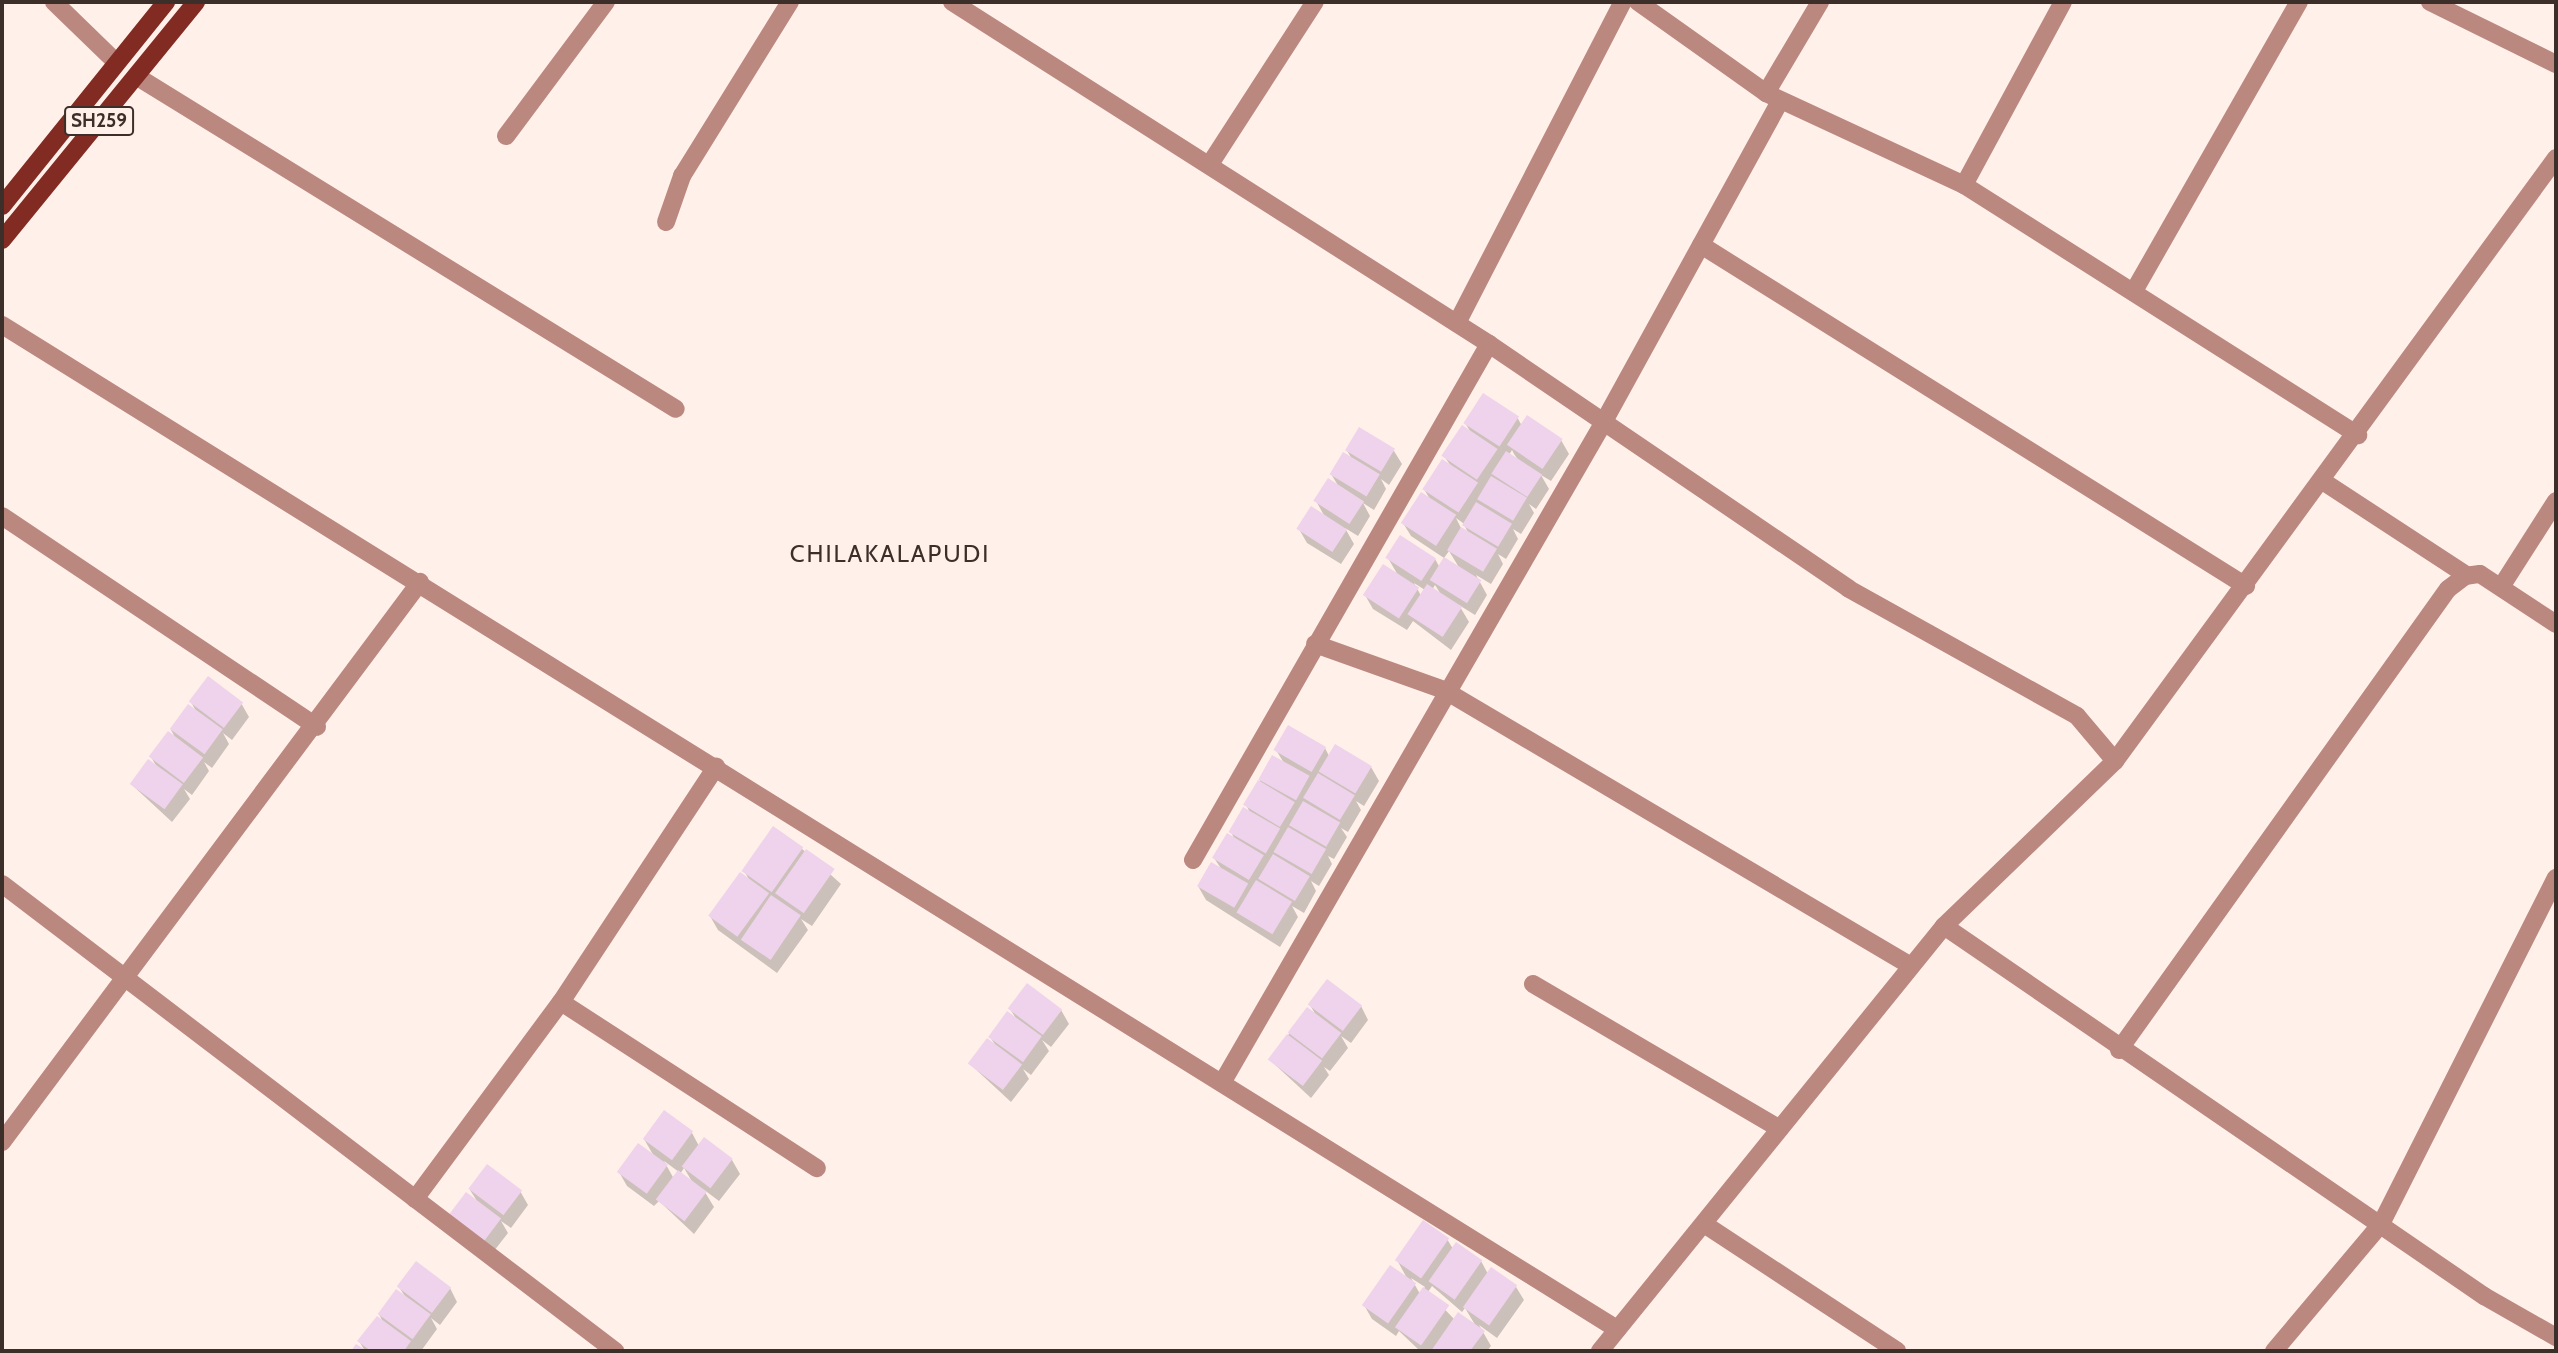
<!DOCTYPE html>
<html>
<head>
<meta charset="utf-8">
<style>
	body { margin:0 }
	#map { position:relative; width:2558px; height:1353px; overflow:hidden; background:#fff0e9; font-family:Cabin,sans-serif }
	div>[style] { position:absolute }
	.shadow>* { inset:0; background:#0003 }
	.building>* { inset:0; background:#efd2eb; transform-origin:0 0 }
	.minor>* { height:18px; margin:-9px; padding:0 9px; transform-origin:9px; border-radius:9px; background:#bb8880 }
	.major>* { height:18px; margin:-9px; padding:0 9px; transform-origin:9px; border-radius:9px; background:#822b23 }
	span { translate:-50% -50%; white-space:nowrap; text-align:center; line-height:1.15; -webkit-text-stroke:7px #fff0e9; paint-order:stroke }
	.shield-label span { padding:2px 5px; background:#fff0e9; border:2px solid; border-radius:5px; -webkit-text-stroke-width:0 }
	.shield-label { font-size:19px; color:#3c2e28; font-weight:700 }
	.quarter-label { font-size:24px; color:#3c2e28; letter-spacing:2px }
	.frame { position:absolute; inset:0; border:4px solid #3c2e28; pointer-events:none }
</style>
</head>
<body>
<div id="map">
	<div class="shadow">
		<i style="clip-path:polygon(evenodd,1517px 417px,1522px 426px,1561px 440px,1569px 454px,1551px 481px,1541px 475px,1549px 489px,1536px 509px,1529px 504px,1534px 513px,1521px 534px,1513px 529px,1518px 539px,1506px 559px,1498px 554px,1503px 564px,1491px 584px,1476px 575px,1487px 595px,1475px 615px,1459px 605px,1469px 622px,1451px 650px,1413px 621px,1407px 630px,1373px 609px,1365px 595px,1399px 577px,1388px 558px,1435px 559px,1440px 568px,1460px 569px,1449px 551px,1444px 558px,1411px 536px,1403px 523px,1431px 501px,1424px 489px,1451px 466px,1444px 456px,1472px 434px,1465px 423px,1517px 417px,1512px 450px,1514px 454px,1519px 461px,1509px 455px,1512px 450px,1517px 417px,1456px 518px,1463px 523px,1469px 534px,1462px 530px,1456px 518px,1517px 417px,1414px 583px,1425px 590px,1421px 596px,1419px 592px,1414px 583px,1517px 417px,1435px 585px,1442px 596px,1432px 590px,1435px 585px)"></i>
		<i style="clip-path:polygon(1346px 449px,1394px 451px,1402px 464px,1389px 485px,1381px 479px,1386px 489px,1374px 510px,1363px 503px,1370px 516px,1358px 536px,1345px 528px,1354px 544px,1341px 564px,1307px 543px,1299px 529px,1325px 517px,1316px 501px,1339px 487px,1331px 474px,1352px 459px)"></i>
		<i style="clip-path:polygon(191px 702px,241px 703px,249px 717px,232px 740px,223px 733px,229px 744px,212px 768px,204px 762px,209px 771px,192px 795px,184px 789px,190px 799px,172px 822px,131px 784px,157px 767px,151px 757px,176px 739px,171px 730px,197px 713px)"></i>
		<i style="clip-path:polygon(1325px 748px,1329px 756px,1371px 767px,1379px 781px,1364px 806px,1356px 801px,1361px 810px,1348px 832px,1341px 828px,1347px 837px,1334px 859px,1328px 856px,1332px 864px,1319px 886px,1311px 881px,1316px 891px,1304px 913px,1292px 906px,1298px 917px,1280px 947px,1206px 900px,1198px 886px,1222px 870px,1214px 858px,1235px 840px,1231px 832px,1251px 814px,1246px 805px,1273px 757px,1284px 763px,1276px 750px)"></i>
		<i style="clip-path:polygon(801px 848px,841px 884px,812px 926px,801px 919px,808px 930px,777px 973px,718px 930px,710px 916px,750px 881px,744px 871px)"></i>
		<i style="clip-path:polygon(1310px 1005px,1361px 1006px,1368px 1020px,1351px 1043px,1341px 1036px,1348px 1048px,1330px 1071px,1324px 1067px,1329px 1075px,1311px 1098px,1270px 1060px,1307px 1009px,1317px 1017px)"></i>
		<i style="clip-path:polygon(1010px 1009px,1061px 1010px,1069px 1024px,1051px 1047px,1042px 1040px,1049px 1051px,1031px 1075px,1023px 1069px,1029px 1079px,1011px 1102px,970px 1064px,996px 1046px,990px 1037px,1017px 1020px)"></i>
		<i style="clip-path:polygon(evenodd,692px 1133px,699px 1146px,732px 1160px,740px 1174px,719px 1201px,703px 1189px,714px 1207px,694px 1234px,659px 1201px,654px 1206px,627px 1186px,619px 1172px,655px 1158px,644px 1139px,692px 1133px,664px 1161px,679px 1172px,674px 1179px,664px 1161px,692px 1133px,684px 1168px,694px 1185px,680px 1174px,684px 1168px)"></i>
		<i style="clip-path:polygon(470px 1190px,520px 1191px,528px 1205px,511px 1228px,501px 1221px,508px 1233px,490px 1256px,457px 1231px,477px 1201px)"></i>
		<i style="clip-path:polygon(evenodd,1447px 1239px,1453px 1249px,1481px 1261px,1488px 1274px,1491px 1270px,1516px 1287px,1524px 1300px,1497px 1338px,1479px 1325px,1491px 1346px,1487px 1351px,1420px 1351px,1399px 1331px,1396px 1336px,1372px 1319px,1364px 1305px,1408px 1280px,1397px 1260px,1447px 1239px,1411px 1278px,1425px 1287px,1420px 1294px,1411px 1278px,1447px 1239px,1432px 1286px,1462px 1312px,1465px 1308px,1477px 1328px,1455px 1320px,1428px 1292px,1432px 1286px)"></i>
		<i style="clip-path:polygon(399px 1287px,450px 1288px,457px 1302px,440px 1325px,431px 1318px,437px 1329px,421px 1351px,365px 1351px,359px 1341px,383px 1322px,379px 1314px,406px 1298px)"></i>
	</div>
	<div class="building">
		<i style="left:1483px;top:393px;width:43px;height:36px;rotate:33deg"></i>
		<i style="left:1527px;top:415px;width:43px;height:36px;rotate:34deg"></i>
		<i style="left:1462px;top:425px;width:43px;height:37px;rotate:34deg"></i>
		<i style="left:1359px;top:427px;width:42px;height:27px;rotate:31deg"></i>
		<i style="left:1506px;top:451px;width:43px;height:27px;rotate:33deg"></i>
		<i style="left:1343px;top:452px;width:43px;height:26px;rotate:31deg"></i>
		<i style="left:1442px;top:459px;width:43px;height:36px;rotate:33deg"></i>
		<i style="left:1491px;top:476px;width:42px;height:27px;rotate:31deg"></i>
		<i style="left:1328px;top:478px;width:43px;height:27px;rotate:33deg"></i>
		<i style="left:1421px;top:492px;width:42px;height:37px;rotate:33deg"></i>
		<i style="left:1476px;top:502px;width:42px;height:27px;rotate:31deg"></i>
		<i style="left:1311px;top:506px;width:43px;height:27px;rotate:33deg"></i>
		<i style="left:1461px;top:527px;width:42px;height:27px;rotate:31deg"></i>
		<i style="left:1400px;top:535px;width:43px;height:27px;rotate:33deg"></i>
		<i style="left:1444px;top:557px;width:44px;height:27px;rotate:32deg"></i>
		<i style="left:1383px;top:564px;width:43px;height:37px;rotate:33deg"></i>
		<i style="left:1427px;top:584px;width:42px;height:36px;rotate:33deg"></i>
		<i style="left:208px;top:676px;width:44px;height:32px;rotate:37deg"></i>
		<i style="left:188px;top:704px;width:43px;height:31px;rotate:36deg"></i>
		<i style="left:1288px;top:725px;width:44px;height:29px;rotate:30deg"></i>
		<i style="left:168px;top:731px;width:44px;height:32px;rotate:37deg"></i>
		<i style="left:1335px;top:744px;width:43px;height:32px;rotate:31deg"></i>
		<i style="left:1272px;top:755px;width:43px;height:28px;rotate:29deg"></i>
		<i style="left:148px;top:759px;width:43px;height:31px;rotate:36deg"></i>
		<i style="left:1318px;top:773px;width:43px;height:29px;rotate:31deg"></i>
		<i style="left:1258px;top:780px;width:43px;height:29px;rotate:31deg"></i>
		<i style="left:1303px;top:801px;width:43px;height:28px;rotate:30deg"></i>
		<i style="left:1243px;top:807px;width:43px;height:29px;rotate:30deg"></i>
		<i style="left:773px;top:826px;width:37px;height:55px;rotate:35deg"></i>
		<i style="left:1288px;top:827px;width:44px;height:29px;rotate:30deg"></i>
		<i style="left:1227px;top:833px;width:43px;height:29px;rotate:31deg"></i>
		<i style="left:806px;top:849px;width:35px;height:54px;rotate:35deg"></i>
		<i style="left:1273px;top:854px;width:43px;height:29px;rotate:31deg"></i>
		<i style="left:1211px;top:862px;width:43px;height:28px;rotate:30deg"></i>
		<i style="left:740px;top:872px;width:36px;height:54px;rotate:36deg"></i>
		<i style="left:1256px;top:880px;width:42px;height:38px;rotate:31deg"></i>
		<i style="left:771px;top:895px;width:36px;height:54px;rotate:34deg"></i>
		<i style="left:1327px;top:979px;width:44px;height:32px;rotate:37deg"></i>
		<i style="left:1027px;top:983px;width:44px;height:32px;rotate:37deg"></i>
		<i style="left:1307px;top:1007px;width:43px;height:32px;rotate:37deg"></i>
		<i style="left:1007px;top:1011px;width:43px;height:32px;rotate:36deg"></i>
		<i style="left:1287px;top:1034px;width:44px;height:32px;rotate:37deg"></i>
		<i style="left:987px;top:1038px;width:44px;height:32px;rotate:37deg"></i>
		<i style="left:664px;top:1110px;width:36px;height:36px;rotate:36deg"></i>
		<i style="left:704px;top:1137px;width:36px;height:37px;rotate:37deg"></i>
		<i style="left:638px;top:1143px;width:37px;height:36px;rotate:36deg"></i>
		<i style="left:487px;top:1164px;width:44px;height:31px;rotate:37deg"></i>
		<i style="left:678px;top:1170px;width:36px;height:37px;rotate:37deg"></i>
		<i style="left:466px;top:1192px;width:44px;height:31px;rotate:37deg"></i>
		<i style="left:1423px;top:1220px;width:32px;height:49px;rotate:35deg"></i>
		<i style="left:1456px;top:1242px;width:32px;height:48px;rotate:35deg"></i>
		<i style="left:416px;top:1261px;width:44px;height:32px;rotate:37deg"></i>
		<i style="left:1390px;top:1265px;width:32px;height:49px;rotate:35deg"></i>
		<i style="left:1491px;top:1267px;width:32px;height:49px;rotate:35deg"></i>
		<i style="left:1423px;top:1287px;width:32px;height:49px;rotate:35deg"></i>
		<i style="left:396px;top:1289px;width:43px;height:31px;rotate:36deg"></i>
		<i style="clip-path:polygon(1458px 1312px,1485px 1331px,1470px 1351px,1431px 1351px)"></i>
		<i style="clip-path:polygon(377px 1316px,411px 1341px,404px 1351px,371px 1351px,357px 1341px)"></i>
		<i style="clip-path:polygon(356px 1344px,367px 1351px,351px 1351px)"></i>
	</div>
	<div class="minor">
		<i style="left:54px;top:2px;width:86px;rotate:44.1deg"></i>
		<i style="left:952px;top:2px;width:637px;rotate:32.49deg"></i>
		<i style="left:1489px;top:344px;width:435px;rotate:34.2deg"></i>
		<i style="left:1849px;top:589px;width:261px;rotate:29.1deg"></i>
		<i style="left:2077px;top:716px;width:59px;rotate:49.8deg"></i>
		<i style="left:1638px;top:2px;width:157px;rotate:35.4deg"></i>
		<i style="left:1766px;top:93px;width:218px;rotate:24.9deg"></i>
		<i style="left:1964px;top:185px;width:467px;rotate:32.4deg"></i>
		<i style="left:2430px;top:2px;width:140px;rotate:26.2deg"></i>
		<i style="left:136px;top:76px;width:634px;rotate:31.66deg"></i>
		<i style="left:1766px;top:93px;width:106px;rotate:-59.3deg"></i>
		<i style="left:506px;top:136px;width:167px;rotate:-53.3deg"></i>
		<i style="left:2556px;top:158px;width:747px;rotate:126.18deg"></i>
		<i style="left:2115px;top:761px;width:238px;rotate:136deg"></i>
		<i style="left:1944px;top:926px;width:655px;rotate:34.42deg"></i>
		<i style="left:2484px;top:1296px;width:83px;rotate:29.7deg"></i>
		<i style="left:1210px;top:164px;width:193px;rotate:-57.1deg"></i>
		<i style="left:1964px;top:185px;width:208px;rotate:-61.6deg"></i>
		<i style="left:666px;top:222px;width:49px;rotate:-70.8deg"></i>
		<i style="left:682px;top:176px;width:205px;rotate:-58.2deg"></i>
		<i style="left:1701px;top:245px;width:643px;rotate:32.03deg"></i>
		<i style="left:2134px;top:291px;width:333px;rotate:-60.3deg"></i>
		<i style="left:1457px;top:323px;width:361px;rotate:-62.7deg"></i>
		<i style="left:2px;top:325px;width:1902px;rotate:31.87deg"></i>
		<i style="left:2324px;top:482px;width:170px;rotate:33.2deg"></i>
		<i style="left:2px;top:516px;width:379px;rotate:33.8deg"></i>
		<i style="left:2501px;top:587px;width:102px;rotate:-57.4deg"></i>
		<i style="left:1315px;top:644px;width:137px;rotate:19.6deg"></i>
		<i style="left:1444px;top:690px;width:542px;rotate:30.58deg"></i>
		<i style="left:1193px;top:860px;width:595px;rotate:-60.16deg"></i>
		<i style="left:2px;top:884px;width:771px;rotate:37.3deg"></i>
		<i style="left:1533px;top:984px;width:286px;rotate:30.4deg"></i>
		<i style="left:561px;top:1002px;width:305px;rotate:33deg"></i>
		<i style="left:2119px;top:1050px;width:566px;rotate:-54.49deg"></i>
		<i style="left:2448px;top:589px;width:21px;rotate:-37deg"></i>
		<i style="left:2465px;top:576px;width:15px;rotate:-8deg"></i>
		<i style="left:2480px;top:574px;width:91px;rotate:33.3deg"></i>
		<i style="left:1222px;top:1083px;width:760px;rotate:-59.99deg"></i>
		<i style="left:1602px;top:425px;width:370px;rotate:-61.2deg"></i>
		<i style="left:2px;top:1142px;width:699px;rotate:-53.26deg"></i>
		<i style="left:415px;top:1199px;width:245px;rotate:-53.5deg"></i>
		<i style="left:561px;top:1002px;width:282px;rotate:-56.6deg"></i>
		<i style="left:1704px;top:1224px;width:231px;rotate:33.3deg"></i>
		<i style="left:1600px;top:1351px;width:547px;rotate:-51.01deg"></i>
		<i style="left:2274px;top:1351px;width:166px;rotate:-49.9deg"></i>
		<i style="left:2381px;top:1224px;width:388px;rotate:-63.2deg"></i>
	</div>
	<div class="major">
		<i style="left:2px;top:206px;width:262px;rotate:-51.2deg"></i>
		<i style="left:2px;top:240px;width:307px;rotate:-50.8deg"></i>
	</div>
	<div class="shield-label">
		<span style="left:99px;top:121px">SH259</span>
	</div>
	<div class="quarter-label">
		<span style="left:890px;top:554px">CHILAKALAPUDI</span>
	</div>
	<div class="frame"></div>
</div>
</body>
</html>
